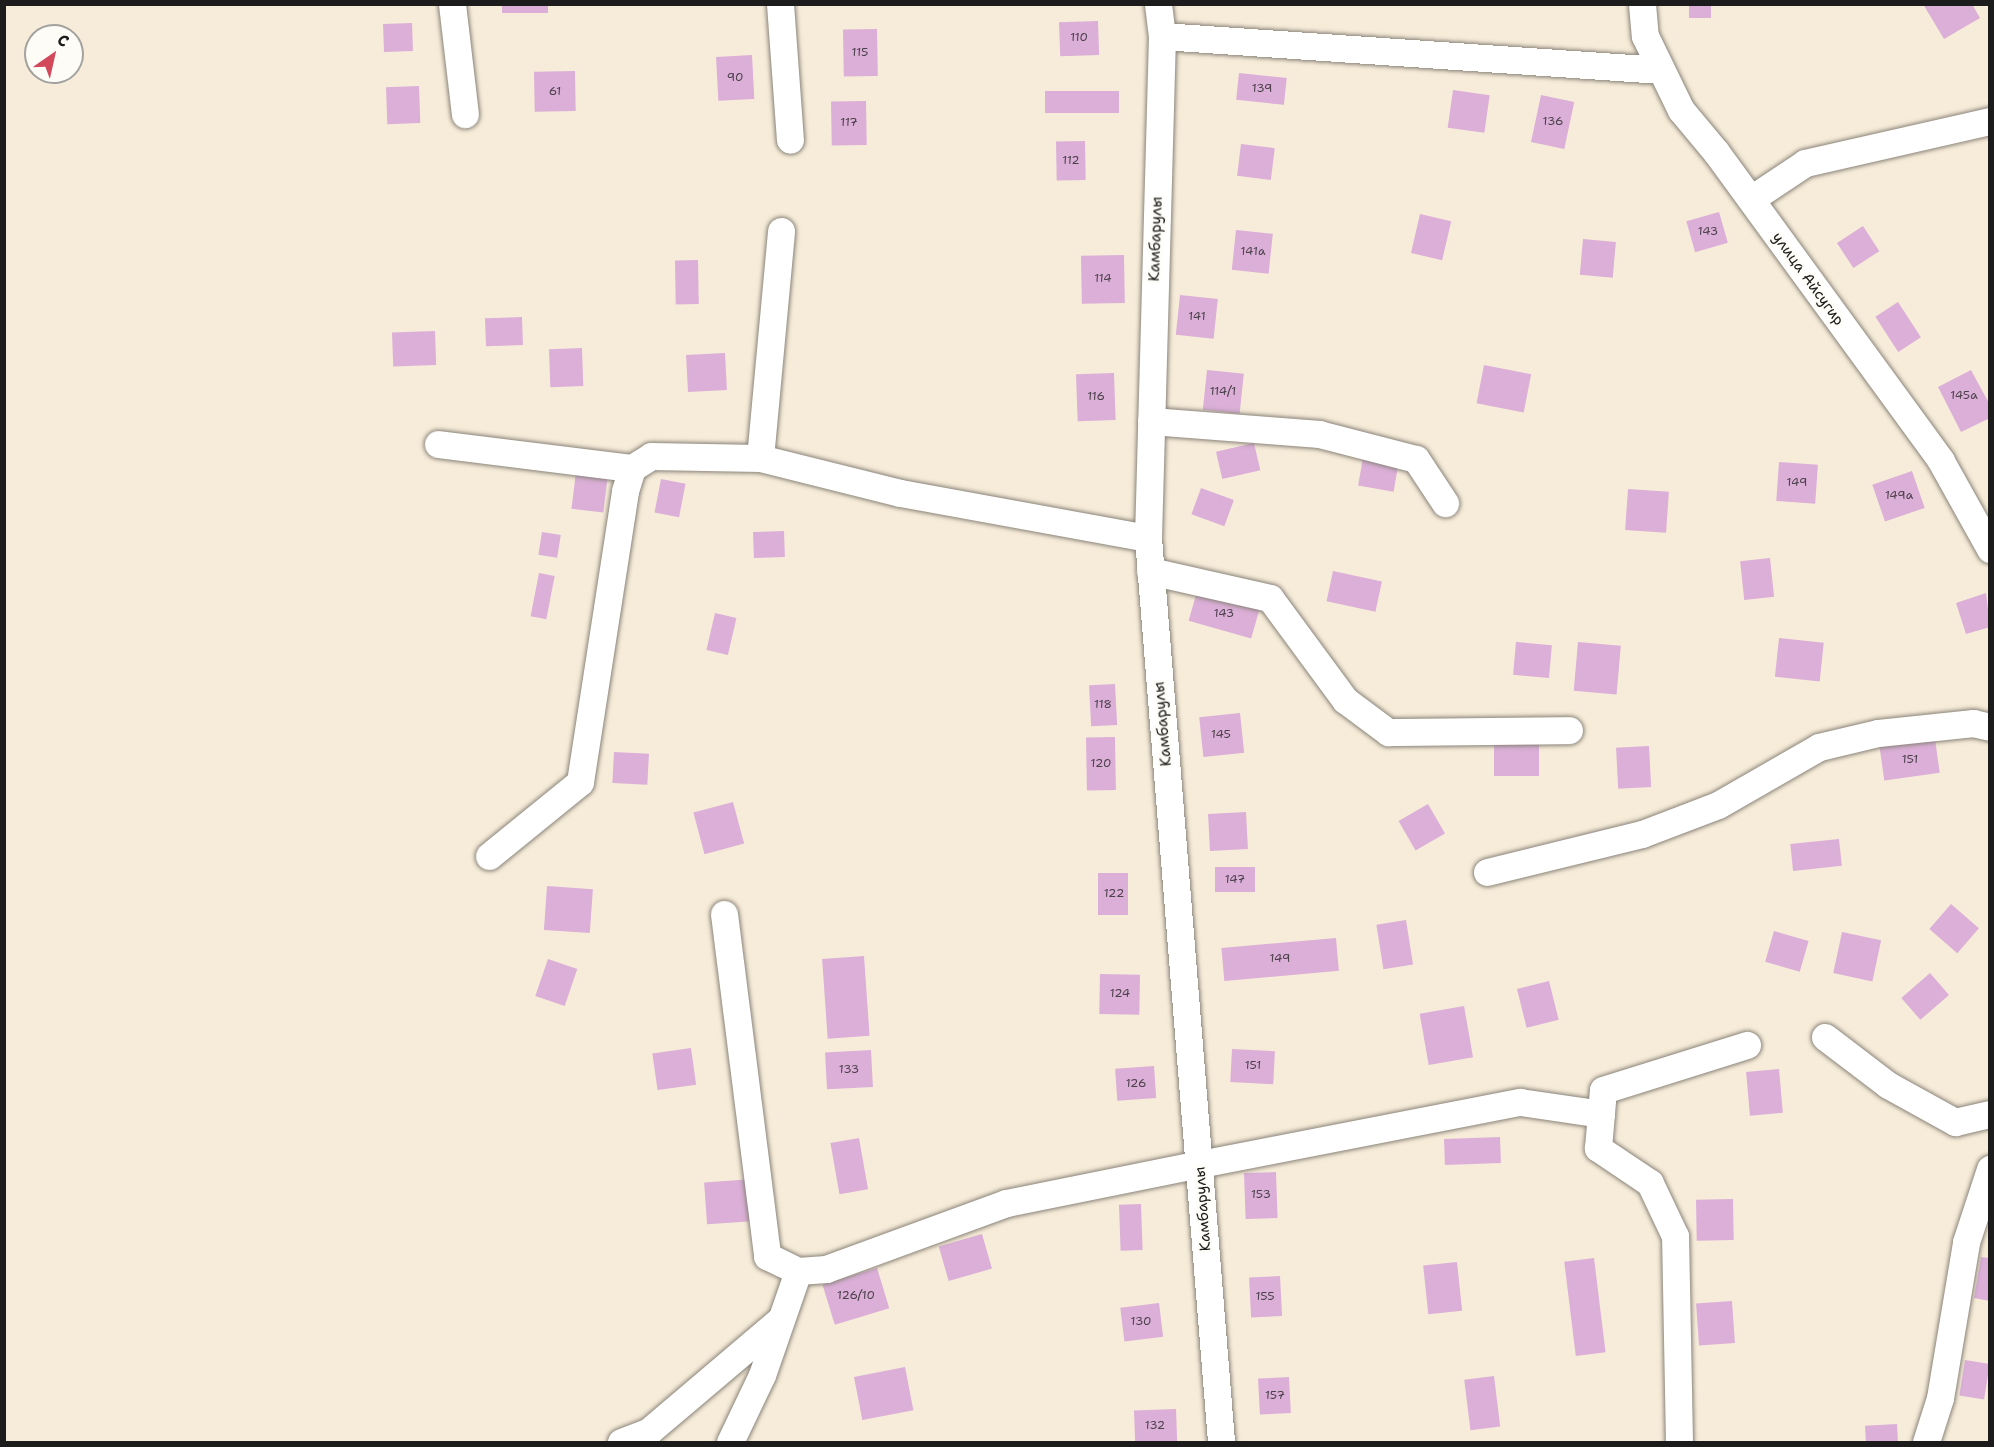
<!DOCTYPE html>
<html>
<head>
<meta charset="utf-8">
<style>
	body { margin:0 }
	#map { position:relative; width:1994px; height:1447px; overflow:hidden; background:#f7ecd9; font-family:"Shantell Sans",sans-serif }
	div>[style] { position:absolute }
	.building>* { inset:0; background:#dbafd8; transform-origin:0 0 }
	.roads { filter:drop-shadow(0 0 2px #8a847a) drop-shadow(0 0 2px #8a847a) }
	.minor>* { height:27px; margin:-13.5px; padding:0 13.5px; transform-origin:13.5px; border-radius:13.5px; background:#fff }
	span { translate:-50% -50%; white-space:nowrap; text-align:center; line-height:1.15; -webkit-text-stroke:5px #fdfcf7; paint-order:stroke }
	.number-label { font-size:12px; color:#4c414b }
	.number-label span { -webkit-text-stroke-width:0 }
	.street-label { font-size:15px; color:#1c1c1c }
	.frame { position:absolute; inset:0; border:6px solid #1c1c1c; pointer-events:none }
	.north { position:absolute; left:24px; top:24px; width:60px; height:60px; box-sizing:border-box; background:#fdfcf7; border:2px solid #a3a29f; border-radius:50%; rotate:34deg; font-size:16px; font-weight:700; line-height:24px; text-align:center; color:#1c1c1c }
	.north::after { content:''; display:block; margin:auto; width:21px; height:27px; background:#d1495b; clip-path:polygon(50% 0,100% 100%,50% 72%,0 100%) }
</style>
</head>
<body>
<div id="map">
	<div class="building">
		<i style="left:502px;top:4px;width:46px;height:9px"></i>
		<i style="left:1689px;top:4px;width:22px;height:14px"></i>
		<i style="clip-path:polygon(1923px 4px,1972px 4px,1980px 18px,1944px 39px)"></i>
		<i style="left:1098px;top:21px;width:34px;height:39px;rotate:88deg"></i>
		<i style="left:412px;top:23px;width:28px;height:29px;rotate:88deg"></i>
		<i style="left:877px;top:29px;width:47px;height:34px;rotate:89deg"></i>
		<i style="left:752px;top:55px;width:44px;height:36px;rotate:87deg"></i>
		<i style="left:575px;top:71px;width:40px;height:41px;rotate:89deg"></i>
		<i style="left:1239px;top:73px;width:48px;height:27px;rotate:6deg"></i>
		<i style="left:419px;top:86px;width:37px;height:33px;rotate:88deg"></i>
		<i style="left:1453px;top:90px;width:37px;height:38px;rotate:8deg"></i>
		<i style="left:1119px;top:91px;width:22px;height:74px;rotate:90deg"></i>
		<i style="left:1541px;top:95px;width:34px;height:48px;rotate:12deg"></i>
		<i style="left:866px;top:101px;width:44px;height:35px;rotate:89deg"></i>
		<i style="left:1085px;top:141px;width:39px;height:29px;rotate:89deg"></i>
		<i style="left:1241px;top:144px;width:34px;height:32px;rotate:7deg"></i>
		<i style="left:1719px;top:212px;width:32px;height:34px;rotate:74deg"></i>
		<i style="left:1420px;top:214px;width:32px;height:40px;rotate:13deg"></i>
		<i style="left:1863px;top:226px;width:30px;height:31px;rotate:57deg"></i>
		<i style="left:1236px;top:230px;width:37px;height:40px;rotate:6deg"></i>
		<i style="left:1583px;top:239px;width:33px;height:36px;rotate:5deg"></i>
		<i style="left:1124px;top:255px;width:48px;height:43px;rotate:89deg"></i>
		<i style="left:698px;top:260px;width:44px;height:23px;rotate:89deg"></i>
		<i style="left:1180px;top:295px;width:38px;height:40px;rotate:6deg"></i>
		<i style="left:1898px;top:302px;width:42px;height:27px;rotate:57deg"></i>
		<i style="left:522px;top:317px;width:28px;height:37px;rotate:88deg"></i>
		<i style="left:435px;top:331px;width:34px;height:43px;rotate:88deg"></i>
		<i style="left:582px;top:348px;width:38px;height:33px;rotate:88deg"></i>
		<i style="left:725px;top:353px;width:37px;height:39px;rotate:87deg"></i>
		<i style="left:1484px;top:365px;width:48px;height:39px;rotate:11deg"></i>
		<i style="left:1207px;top:370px;width:37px;height:40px;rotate:6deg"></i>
		<i style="clip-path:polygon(1971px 370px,1990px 405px,1990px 418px,1961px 432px,1938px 387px)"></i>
		<i style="left:1114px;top:373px;width:47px;height:38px;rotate:88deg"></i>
		<i style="left:1254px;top:443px;width:28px;height:39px;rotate:77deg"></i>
		<i style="left:1364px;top:452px;width:36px;height:34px;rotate:10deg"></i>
		<i style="left:1779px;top:462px;width:39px;height:39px;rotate:4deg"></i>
		<i style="left:1912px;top:471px;width:39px;height:42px;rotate:71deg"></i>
		<i style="left:576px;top:472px;width:32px;height:37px;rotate:7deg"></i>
		<i style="left:661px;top:479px;width:25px;height:34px;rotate:11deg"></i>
		<i style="left:1201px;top:488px;width:35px;height:28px;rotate:20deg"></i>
		<i style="left:1628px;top:489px;width:41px;height:41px;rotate:4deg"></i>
		<i style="left:784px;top:531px;width:26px;height:31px;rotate:88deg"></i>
		<i style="left:542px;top:532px;width:19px;height:23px;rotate:9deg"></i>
		<i style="left:1770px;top:558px;width:39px;height:30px;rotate:84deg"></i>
		<i style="left:1333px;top:571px;width:50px;height:31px;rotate:12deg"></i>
		<i style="left:539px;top:573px;width:16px;height:44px;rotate:11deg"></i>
		<i style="left:1198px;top:588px;width:65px;height:34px;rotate:16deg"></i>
		<i style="clip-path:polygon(1986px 593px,1990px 627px,1966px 634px,1956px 603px)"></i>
		<i style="left:715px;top:613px;width:22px;height:38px;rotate:13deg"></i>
		<i style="left:1779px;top:638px;width:45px;height:39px;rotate:6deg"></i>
		<i style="left:1516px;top:642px;width:36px;height:33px;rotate:5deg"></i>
		<i style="left:1578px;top:642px;width:43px;height:49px;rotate:5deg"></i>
		<i style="left:1115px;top:684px;width:41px;height:26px;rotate:87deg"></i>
		<i style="left:1240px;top:713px;width:40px;height:41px;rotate:84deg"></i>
		<i style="left:1539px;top:735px;width:41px;height:45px;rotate:90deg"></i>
		<i style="left:1115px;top:737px;width:53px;height:29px;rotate:89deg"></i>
		<i style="left:1935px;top:739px;width:34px;height:56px;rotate:82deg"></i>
		<i style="left:1649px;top:746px;width:41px;height:33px;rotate:87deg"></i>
		<i style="left:614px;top:752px;width:35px;height:31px;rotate:3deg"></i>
		<i style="left:733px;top:802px;width:43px;height:41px;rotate:75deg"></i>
		<i style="left:1428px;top:804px;width:34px;height:34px;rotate:60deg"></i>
		<i style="left:1246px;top:812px;width:37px;height:38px;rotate:87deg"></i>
		<i style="left:1839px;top:839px;width:27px;height:49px;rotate:84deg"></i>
		<i style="left:1255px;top:867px;width:25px;height:40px;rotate:90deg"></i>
		<i style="left:1098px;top:873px;width:30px;height:42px"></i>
		<i style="left:547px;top:886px;width:46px;height:44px;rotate:4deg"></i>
		<i style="left:1951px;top:904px;width:37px;height:33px;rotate:41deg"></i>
		<i style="left:1406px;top:920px;width:45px;height:30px;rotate:81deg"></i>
		<i style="left:1774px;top:931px;width:36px;height:32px;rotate:16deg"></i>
		<i style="left:1842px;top:932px;width:40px;height:42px;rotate:12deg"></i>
		<i style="left:1336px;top:938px;width:33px;height:115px;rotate:85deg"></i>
		<i style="left:864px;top:956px;width:80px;height:42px;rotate:86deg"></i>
		<i style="left:548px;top:959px;width:31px;height:39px;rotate:19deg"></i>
		<i style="left:1930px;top:973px;width:29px;height:38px;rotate:49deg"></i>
		<i style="left:1100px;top:974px;width:40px;height:40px;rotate:1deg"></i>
		<i style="left:1549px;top:981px;width:40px;height:33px;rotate:76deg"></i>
		<i style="left:1464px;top:1006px;width:52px;height:45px;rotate:80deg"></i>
		<i style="left:691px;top:1048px;width:37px;height:39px;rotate:82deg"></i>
		<i style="left:1232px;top:1049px;width:43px;height:33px;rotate:3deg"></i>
		<i style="left:871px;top:1050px;width:37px;height:46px;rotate:87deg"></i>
		<i style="left:1154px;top:1066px;width:32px;height:39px;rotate:86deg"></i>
		<i style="left:1779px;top:1069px;width:44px;height:33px;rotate:85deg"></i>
		<i style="left:1500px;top:1137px;width:26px;height:56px;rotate:88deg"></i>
		<i style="left:859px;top:1138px;width:52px;height:29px;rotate:80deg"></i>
		<i style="left:1276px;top:1172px;width:46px;height:32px;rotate:88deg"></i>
		<i style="left:753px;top:1179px;width:42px;height:49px;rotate:86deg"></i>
		<i style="left:1733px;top:1199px;width:41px;height:37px;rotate:89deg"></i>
		<i style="left:1141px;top:1204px;width:46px;height:22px;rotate:88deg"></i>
		<i style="left:982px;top:1234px;width:36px;height:45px;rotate:74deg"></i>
		<i style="clip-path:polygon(1981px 1257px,1990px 1258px,1990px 1301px,1974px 1298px)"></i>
		<i style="left:1594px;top:1258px;width:95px;height:30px;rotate:83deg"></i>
		<i style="left:1457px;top:1262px;width:49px;height:34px;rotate:84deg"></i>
		<i style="left:877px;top:1268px;width:42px;height:57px;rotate:73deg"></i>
		<i style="left:1280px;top:1276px;width:40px;height:31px;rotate:87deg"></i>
		<i style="left:1732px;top:1301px;width:42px;height:36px;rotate:86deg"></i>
		<i style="left:1159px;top:1303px;width:34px;height:39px;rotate:83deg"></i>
		<i style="left:1965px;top:1360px;width:25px;height:36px;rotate:9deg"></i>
		<i style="left:905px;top:1367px;width:44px;height:52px;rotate:79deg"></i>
		<i style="left:1494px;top:1376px;width:51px;height:30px;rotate:83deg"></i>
		<i style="left:1289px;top:1377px;width:36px;height:31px;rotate:87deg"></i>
		<i style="left:1176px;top:1409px;width:33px;height:42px;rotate:88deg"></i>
		<i style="left:1897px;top:1424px;width:18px;height:32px;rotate:87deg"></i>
	</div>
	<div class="roads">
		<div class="minor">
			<i style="left:452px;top:4px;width:111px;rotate:83.3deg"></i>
			<i style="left:780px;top:4px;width:136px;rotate:85.8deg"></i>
			<i style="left:1158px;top:4px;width:32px;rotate:83deg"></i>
			<i style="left:1162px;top:36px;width:502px;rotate:91.6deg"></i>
			<i style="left:1148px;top:538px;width:907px;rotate:85.38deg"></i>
			<i style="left:1642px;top:4px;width:32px;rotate:85deg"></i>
			<i style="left:1645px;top:36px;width:82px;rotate:64.1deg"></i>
			<i style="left:1681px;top:110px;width:55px;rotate:50.2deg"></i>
			<i style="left:1716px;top:152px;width:382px;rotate:53.9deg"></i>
			<i style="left:1941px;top:461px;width:101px;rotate:60.9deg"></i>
			<i style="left:1162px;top:36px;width:500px;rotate:3.9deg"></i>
			<i style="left:1751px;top:199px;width:65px;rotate:-33.7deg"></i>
			<i style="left:1805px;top:163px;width:190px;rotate:-12.8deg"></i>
			<i style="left:1151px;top:421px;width:169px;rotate:4.4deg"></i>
			<i style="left:1319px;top:434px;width:100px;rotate:14.5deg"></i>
			<i style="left:1416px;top:459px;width:53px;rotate:56.6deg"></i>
			<i style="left:438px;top:444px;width:195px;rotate:7.1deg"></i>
			<i style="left:760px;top:458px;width:228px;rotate:-84.7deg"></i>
			<i style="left:1150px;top:571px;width:123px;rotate:12.7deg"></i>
			<i style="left:1270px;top:598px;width:127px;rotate:53.7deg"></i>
			<i style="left:1345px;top:700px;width:54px;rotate:36.7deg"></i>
			<i style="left:1388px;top:732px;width:181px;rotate:-0.6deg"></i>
			<i style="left:489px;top:856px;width:117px;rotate:-39.1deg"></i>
			<i style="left:580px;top:782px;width:294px;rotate:-81.2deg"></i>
			<i style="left:625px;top:491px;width:24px;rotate:-73deg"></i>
			<i style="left:632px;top:468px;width:22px;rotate:-32deg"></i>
			<i style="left:651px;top:456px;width:109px;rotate:1.1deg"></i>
			<i style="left:760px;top:458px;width:144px;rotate:14deg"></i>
			<i style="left:900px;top:493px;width:252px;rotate:10.3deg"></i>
			<i style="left:1487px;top:872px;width:160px;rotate:-13.8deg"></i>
			<i style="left:1642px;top:834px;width:81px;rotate:-20.9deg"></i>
			<i style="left:1718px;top:805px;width:116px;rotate:-29.9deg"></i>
			<i style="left:1819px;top:747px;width:61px;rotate:-13.3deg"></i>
			<i style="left:1878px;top:733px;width:96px;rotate:-6deg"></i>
			<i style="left:1973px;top:723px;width:17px;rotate:13deg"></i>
			<i style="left:724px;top:914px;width:345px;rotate:82.8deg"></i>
			<i style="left:767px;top:1256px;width:34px;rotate:26deg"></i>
			<i style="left:798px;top:1271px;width:28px;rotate:-4deg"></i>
			<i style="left:826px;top:1269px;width:192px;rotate:-20.1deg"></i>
			<i style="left:1006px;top:1203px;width:198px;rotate:-11.4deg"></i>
			<i style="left:1200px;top:1164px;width:326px;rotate:-11deg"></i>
			<i style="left:1520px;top:1102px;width:82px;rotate:8.4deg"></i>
			<i style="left:1825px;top:1037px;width:79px;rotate:37.3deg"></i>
			<i style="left:1888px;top:1085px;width:77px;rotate:28.9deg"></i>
			<i style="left:1955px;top:1122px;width:36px;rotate:-13deg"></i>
			<i style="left:621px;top:1442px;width:30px;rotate:-21deg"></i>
			<i style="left:649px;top:1431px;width:173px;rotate:-40.3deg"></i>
			<i style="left:730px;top:1442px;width:74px;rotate:-64.5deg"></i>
			<i style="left:762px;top:1375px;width:110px;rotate:-70.9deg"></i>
			<i style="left:1679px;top:1442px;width:206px;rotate:-91.1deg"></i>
			<i style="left:1675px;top:1236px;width:59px;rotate:-115.3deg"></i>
			<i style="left:1650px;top:1183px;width:63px;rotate:-146.1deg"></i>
			<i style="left:1598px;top:1148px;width:58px;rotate:-85.1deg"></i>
			<i style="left:1603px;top:1090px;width:151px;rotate:-17.4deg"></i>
			<i style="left:1926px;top:1442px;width:46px;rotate:-72.3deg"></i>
			<i style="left:1940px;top:1398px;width:158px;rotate:-80.5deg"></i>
			<i style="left:1966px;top:1242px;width:77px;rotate:-71.8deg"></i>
		</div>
	</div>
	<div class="number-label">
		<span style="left:1079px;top:38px">110</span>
		<span style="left:860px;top:53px">115</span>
		<span style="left:735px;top:78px">90</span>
		<span style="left:1262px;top:89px">139</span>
		<span style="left:555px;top:92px">61</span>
		<span style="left:1553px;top:122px">136</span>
		<span style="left:849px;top:123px">117</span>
		<span style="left:1071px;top:161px">112</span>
		<span style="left:1708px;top:232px">143</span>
		<span style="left:1253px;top:252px">141а</span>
		<span style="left:1103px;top:279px">114</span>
		<span style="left:1197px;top:317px">141</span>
		<span style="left:1223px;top:392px">114/1</span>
		<span style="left:1964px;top:396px">145а</span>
		<span style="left:1096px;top:397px">116</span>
		<span style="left:1797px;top:483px">149</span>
		<span style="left:1899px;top:496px">149а</span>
		<span style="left:1224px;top:614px">143</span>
		<span style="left:1103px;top:705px">118</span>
		<span style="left:1221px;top:735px">145</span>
		<span style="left:1910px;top:760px">151</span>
		<span style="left:1101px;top:764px">120</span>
		<span style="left:1235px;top:880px">147</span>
		<span style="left:1114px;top:894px">122</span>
		<span style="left:1280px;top:959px">149</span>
		<span style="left:1120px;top:994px">124</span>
		<span style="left:1253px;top:1066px">151</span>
		<span style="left:849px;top:1070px">133</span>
		<span style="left:1136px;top:1084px">126</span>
		<span style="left:1261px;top:1195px">153</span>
		<span style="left:856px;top:1296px">126/10</span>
		<span style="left:1265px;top:1297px">155</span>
		<span style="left:1141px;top:1322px">130</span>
		<span style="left:1275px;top:1396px">157</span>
		<span style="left:1155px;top:1426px">132</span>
	</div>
	<div class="street-label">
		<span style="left:1156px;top:239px;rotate:-88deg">Камбарулы</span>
		<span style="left:1808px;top:279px;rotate:54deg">улица Айсугир</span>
		<span style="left:1163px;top:724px;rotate:-95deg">Камбарулы</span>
		<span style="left:1203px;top:1209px;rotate:-94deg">Камбарулы</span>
	</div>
	<div class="frame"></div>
	<div class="north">С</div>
</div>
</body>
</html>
